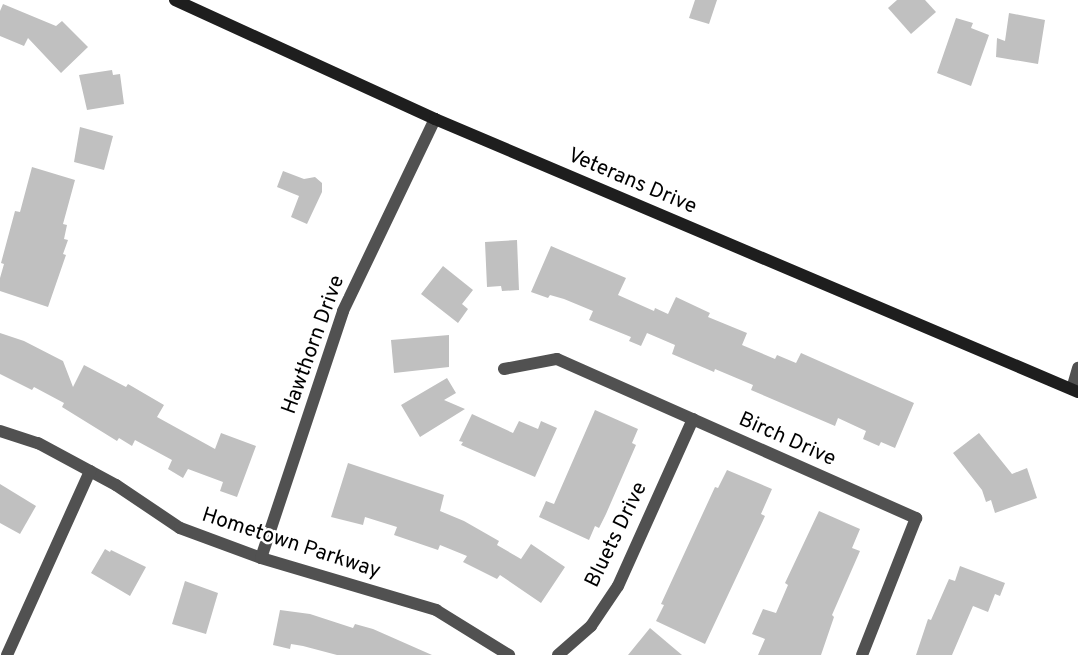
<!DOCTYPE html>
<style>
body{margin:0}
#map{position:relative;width:1078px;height:655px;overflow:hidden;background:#fff;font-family:Overpass,sans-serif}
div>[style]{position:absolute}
.building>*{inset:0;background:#c0c0c0}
.street>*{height:12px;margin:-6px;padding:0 6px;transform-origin:6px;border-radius:6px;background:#515151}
.secondary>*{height:12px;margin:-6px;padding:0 6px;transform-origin:6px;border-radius:6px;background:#1e1e1e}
span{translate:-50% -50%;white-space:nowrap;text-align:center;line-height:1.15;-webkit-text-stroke:5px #fff;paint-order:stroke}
.street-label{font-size:21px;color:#000}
</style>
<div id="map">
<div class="building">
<i style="clip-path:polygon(695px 0,717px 0,709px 24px,689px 18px)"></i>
<i style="clip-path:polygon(897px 0,925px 0,936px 12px,911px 34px,888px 8px)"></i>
<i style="clip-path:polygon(3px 4px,56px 26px,62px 21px,88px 47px,61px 73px,28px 38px,24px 46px,0 36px,0 11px)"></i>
<i style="clip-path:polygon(1009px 13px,1045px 20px,1038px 64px,996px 57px,997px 38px,1005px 41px)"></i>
<i style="clip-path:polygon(956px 18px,973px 23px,971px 28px,989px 35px,971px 86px,937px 73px)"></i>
<i style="clip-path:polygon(112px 70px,113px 75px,120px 74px,124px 104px,87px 110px,79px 75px)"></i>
<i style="clip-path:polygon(80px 127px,113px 136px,104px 170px,74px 162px)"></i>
<i style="clip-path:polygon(32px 167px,75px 180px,63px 224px,67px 225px,64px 239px,68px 240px,63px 254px,66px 255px,48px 307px,0 291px,0 278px,4px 264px,1px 263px,15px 211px,20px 212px)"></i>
<i style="clip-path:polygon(283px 171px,304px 179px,315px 177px,322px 183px,322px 192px,307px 224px,291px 217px,299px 196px,277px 187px)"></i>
<i style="clip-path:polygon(517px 240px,519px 290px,502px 291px,501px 286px,487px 287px,485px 242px)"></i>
<i style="clip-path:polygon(551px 246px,626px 278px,618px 295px,654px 311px,655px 308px,668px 314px,676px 297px,710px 313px,708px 317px,747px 333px,742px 345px,775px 359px,777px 355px,796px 363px,801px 353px,914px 403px,895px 448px,881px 442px,879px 446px,863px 439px,866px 431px,838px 418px,835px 426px,751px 390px,753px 385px,715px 369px,714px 372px,672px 354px,675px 345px,647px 333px,641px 346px,629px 341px,631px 337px,589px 320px,593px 311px,564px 299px,550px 295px,548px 298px,531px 292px)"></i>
<i style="clip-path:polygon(443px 266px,473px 290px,462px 304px,468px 309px,458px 323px,421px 294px)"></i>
<i style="clip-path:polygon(0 333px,24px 341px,63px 361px,73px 387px,84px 365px,126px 387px,128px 384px,164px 405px,157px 417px,215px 449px,221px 433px,256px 446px,237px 497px,220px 491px,223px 482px,188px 469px,183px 478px,168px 469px,172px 460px,135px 440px,132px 446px,119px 438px,117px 441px,62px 407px,64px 403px,34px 387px,32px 390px,0 374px)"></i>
<i style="clip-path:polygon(449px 335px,449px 367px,394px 373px,391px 340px)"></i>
<i style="clip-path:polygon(447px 378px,456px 393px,444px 400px,465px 409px,420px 437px,401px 405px)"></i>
<i style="clip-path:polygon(595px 410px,638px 429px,632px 443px,636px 445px,606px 514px,599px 528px,595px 526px,589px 540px,539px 517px,546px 501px,554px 504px)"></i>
<i style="clip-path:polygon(472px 414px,513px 433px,519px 421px,538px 429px,541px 421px,557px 428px,535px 477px,461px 445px,463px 442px,459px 441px)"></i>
<i style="clip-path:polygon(979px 433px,1012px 474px,1027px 468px,1037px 498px,995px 513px,991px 500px,986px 502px,982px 490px,953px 453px)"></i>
<i style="clip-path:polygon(348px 463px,444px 495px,440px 511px,464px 521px,499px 541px,497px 545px,521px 559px,531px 544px,565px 567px,541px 603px,500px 575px,497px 579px,463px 562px,467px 556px,440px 545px,438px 550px,394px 535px,397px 527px,365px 517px,363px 525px,331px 517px)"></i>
<i style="clip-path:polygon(727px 470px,772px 489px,761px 514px,765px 516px,705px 644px,656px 621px,664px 605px,661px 604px,715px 487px,718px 488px)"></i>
<i style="clip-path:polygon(0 484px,36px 506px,20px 534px,0 523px)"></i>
<i style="clip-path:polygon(819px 511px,860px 529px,852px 548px,860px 551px,832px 615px,834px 617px,821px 655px,758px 655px,765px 639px,752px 634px,763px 609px,776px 613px,788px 585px,785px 583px)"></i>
<i style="clip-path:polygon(105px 549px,110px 552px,111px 550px,146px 567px,130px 596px,91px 573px)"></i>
<i style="clip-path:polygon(960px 566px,1005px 583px,1000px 596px,995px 594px,988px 612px,973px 606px,952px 655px,916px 655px,928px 619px,931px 620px,949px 579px,955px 581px)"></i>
<i style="clip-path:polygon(185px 581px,218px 593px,206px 634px,172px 624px)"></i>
<i style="clip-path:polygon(280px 610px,310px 614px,353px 628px,355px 624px,373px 629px,432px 655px,337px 655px,303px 646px,291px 644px,290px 649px,273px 645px)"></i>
<i style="clip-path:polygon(650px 628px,682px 655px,628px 655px)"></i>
</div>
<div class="street">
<i style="left:504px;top:369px;width:54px;rotate:-10.7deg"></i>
<i style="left:557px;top:359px;width:393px;rotate:23.9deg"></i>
<i style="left:916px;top:518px;width:147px;rotate:111.5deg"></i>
<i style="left:1072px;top:389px;width:22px;rotate:-74deg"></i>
<i style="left:0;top:431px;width:40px;rotate:18deg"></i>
<i style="left:38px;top:443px;width:89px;rotate:28.3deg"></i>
<i style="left:116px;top:485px;width:77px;rotate:33.9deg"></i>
<i style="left:180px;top:528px;width:86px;rotate:20.3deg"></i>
<i style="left:261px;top:558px;width:183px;rotate:16.5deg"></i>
<i style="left:436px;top:610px;width:86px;rotate:31.7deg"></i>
<i style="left:261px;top:558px;width:260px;rotate:-71.6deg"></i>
<i style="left:343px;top:311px;width:213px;rotate:-64.4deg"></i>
<i style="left:7px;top:655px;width:202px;rotate:-65.7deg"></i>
<i style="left:558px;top:655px;width:44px;rotate:-41.3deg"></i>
<i style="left:591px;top:626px;width:48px;rotate:-56deg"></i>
<i style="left:618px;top:586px;width:183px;rotate:-65.8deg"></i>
</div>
<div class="secondary">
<i style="left:175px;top:0;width:286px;rotate:24.6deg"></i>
<i style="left:435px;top:119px;width:699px;rotate:23deg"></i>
</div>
<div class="street-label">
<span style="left:632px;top:182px;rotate:23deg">Veterans Drive</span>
<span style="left:314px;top:345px;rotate:-70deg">Hawthorn Drive</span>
<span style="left:787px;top:440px;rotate:24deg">Birch Drive</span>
<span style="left:617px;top:535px;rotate:-64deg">Bluets Drive</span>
<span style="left:291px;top:544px;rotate:18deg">Hometown Parkway</span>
</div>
</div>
